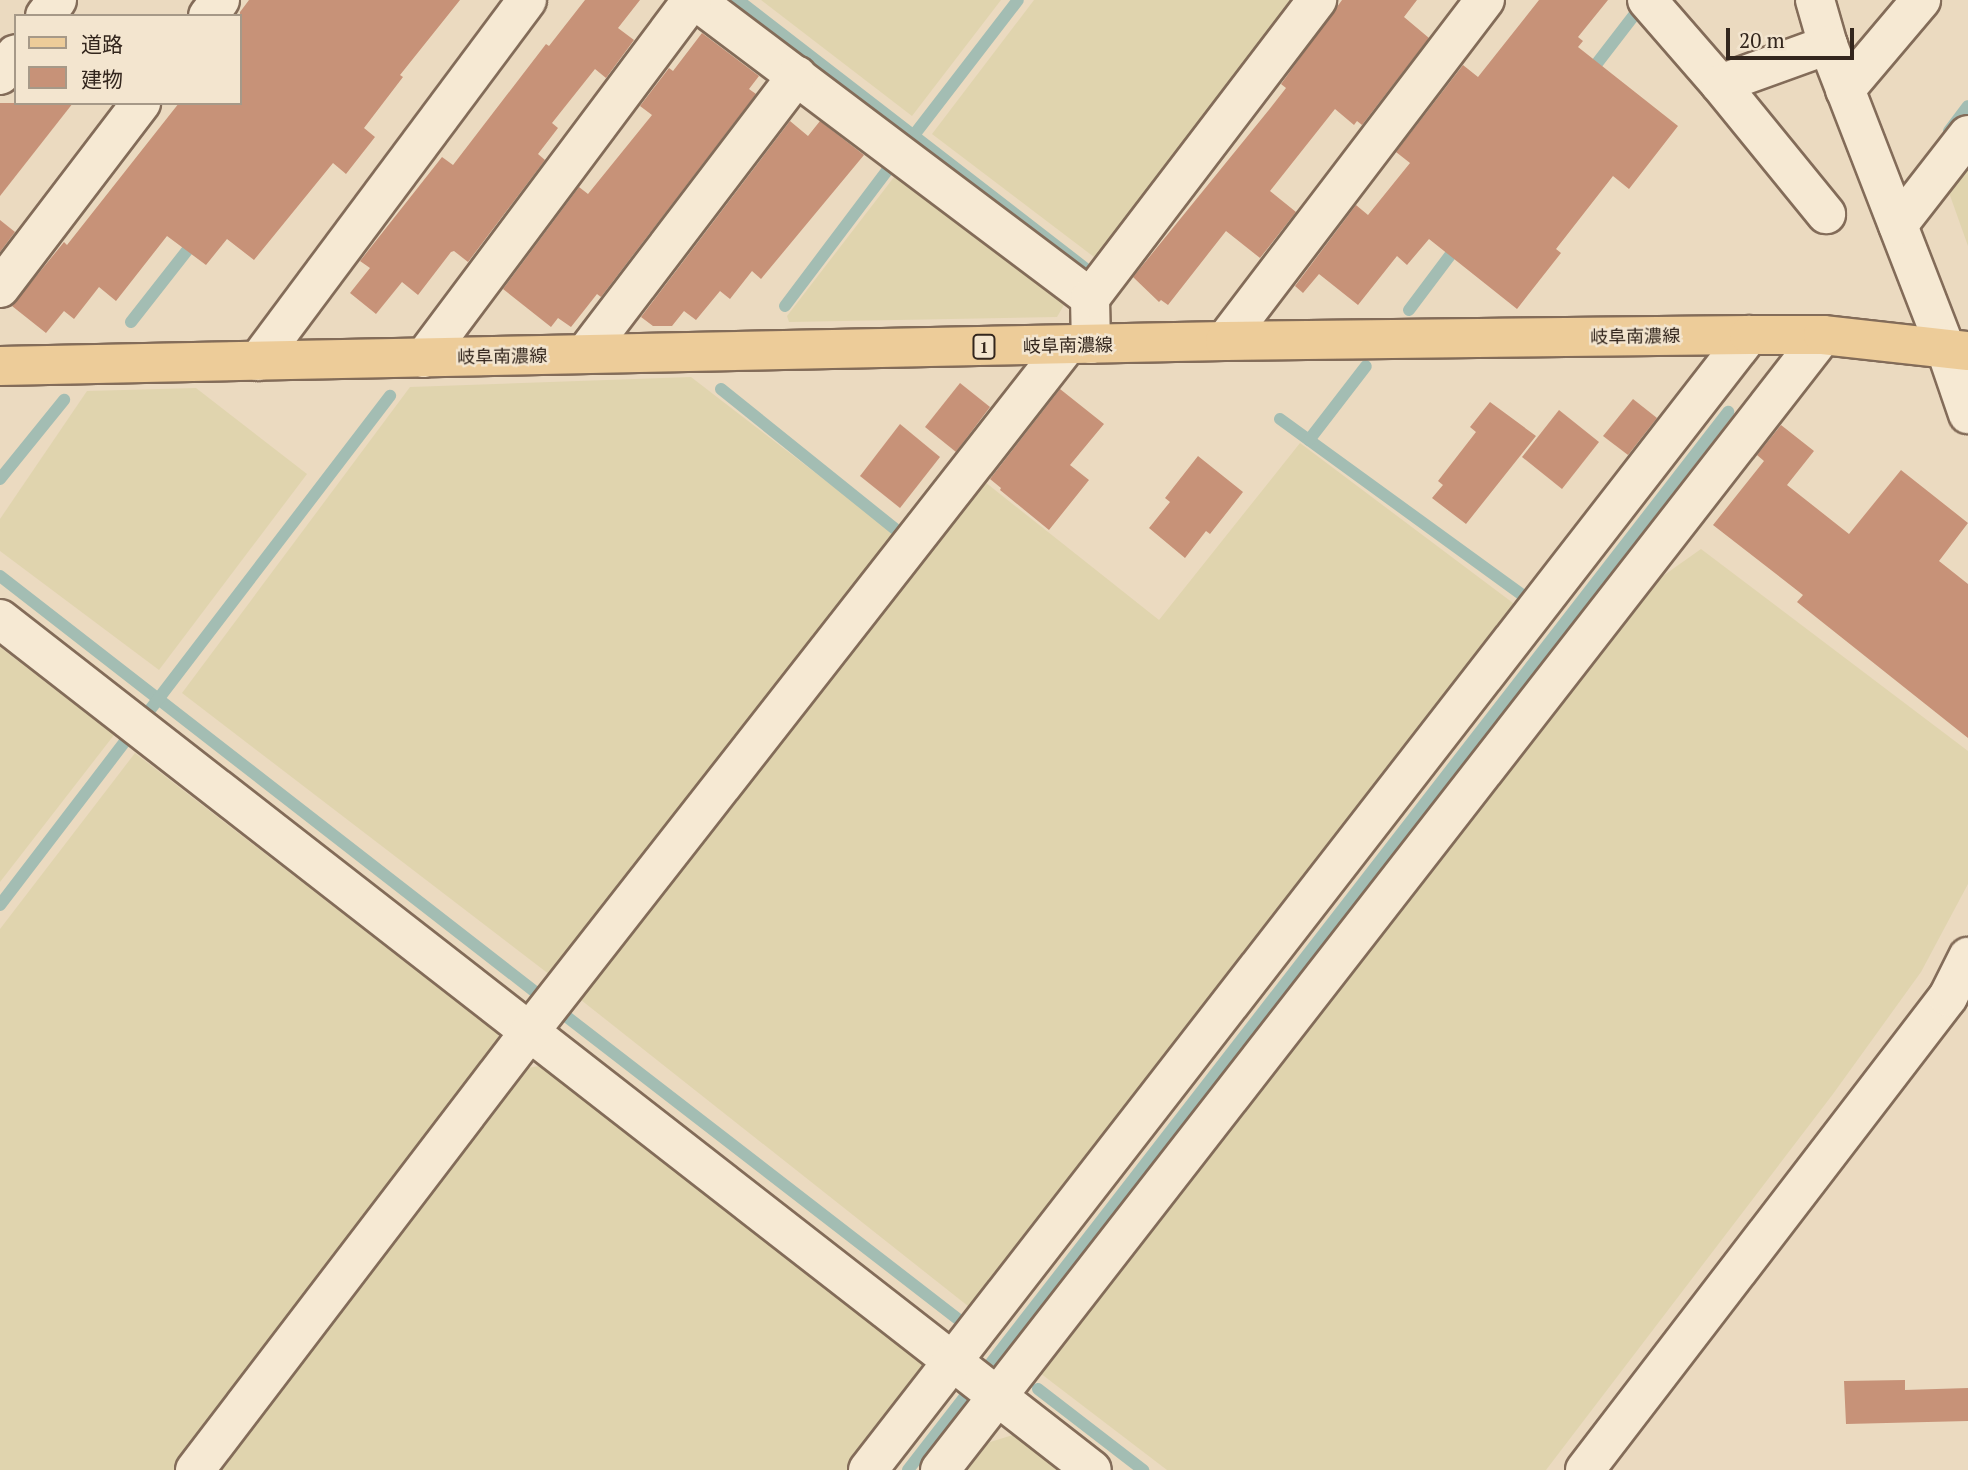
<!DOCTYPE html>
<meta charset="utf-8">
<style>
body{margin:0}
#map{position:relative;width:1968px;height:1470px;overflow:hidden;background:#ebdac0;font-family:"PT Serif","Noto Sans JP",serif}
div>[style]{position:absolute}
.farmland>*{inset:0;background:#e0d4ae}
.stream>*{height:12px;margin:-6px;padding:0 6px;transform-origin:6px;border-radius:6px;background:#a3bdb3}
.building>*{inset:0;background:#c79278}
.roads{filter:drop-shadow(2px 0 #836c59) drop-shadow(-2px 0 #836c59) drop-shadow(0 2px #836c59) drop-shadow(0 -2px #836c59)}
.minor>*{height:38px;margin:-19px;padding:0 19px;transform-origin:19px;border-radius:19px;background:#f6e9d3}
.major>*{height:38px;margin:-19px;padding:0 19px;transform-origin:19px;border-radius:19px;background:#edcc99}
span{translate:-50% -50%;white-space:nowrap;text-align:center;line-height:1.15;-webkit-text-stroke:5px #f3e5cf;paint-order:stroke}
.shield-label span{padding:2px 5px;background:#f3e5cf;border:2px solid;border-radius:5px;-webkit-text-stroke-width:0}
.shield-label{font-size:16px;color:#33261d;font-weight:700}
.street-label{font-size:18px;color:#33261d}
.legend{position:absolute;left:14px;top:14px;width:228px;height:91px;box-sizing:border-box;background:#f3e5cf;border:2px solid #a69988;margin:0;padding:9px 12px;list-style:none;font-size:21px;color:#33261d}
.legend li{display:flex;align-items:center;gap:14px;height:35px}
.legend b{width:35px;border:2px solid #a69988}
.scale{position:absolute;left:1726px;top:28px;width:128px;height:32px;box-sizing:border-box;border:4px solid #33261d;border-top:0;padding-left:9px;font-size:21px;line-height:24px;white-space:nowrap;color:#33261d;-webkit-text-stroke:5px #f3e5cf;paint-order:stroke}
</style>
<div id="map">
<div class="farmland">
<i style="clip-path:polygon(761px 0,1001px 0,912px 116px)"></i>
<i style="clip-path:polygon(1034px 0,1295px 0,1098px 260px,932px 134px)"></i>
<i style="clip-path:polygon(1968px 160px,1968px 246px,1947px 187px)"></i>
<i style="clip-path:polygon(901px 168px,1068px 298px,1057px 317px,789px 322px,787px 316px)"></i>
<i style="clip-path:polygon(691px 377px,895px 534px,554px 978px,182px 693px,410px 387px)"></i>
<i style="clip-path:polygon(196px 388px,307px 474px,159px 670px,0 551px,0 519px,87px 391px)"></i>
<i style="clip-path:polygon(1300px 443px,1521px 609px,973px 1310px,576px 996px,980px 478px,1159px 620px)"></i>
<i style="clip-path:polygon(1701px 549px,1968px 751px,1968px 884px,1921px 972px,1833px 1094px,1546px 1470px,1167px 1470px,1040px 1373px,1660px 578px)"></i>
<i style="clip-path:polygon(0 647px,114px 735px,0 882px)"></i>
<i style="clip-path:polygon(135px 753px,498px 1034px,498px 1051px,177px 1470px,0 1470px,0 929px)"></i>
<i style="clip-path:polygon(539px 1066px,922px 1362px,922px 1377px,850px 1470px,218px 1470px,528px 1068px)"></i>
<i style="clip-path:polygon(1016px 1434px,1062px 1470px,966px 1470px,987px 1443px)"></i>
</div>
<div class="stream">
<i style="left:738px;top:0;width:445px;rotate:37.7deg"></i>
<i style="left:1588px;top:75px;width:77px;rotate:-52.4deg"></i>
<i style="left:1949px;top:131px;width:31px;rotate:-53deg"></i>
<i style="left:914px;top:135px;width:170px;rotate:-52.4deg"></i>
<i style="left:785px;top:306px;width:178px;rotate:-53deg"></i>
<i style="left:1409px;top:310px;width:85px;rotate:-53.1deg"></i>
<i style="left:131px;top:322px;width:105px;rotate:-51.9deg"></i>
<i style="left:721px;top:389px;width:223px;rotate:38.8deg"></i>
<i style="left:1280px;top:419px;width:304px;rotate:36deg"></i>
<i style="left:1309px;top:440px;width:93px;rotate:-52.4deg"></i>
<i style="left:0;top:479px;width:102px;rotate:-51deg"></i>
<i style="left:0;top:576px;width:688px;rotate:37.85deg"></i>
<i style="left:146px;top:715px;width:402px;rotate:-52.6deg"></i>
<i style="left:0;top:905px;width:204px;rotate:-52.6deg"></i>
<i style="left:567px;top:1017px;width:500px;rotate:37.69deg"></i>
<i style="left:1038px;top:1389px;width:133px;rotate:37.6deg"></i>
<i style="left:908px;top:1470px;width:1339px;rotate:-52.22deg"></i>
</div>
<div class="building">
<i style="clip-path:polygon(249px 0,460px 0,400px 75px,403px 77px,364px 128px,375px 137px,346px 174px,333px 163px,254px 260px,227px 239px,206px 265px,167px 236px,116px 301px,99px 287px,74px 319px,64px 311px,46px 333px,12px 306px,64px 242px,67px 245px,179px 103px,240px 103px,240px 12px)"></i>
<i style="clip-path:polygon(585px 0,640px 0,618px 28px,634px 40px,606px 78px,595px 69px,552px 123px,558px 128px,538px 154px,545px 160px,468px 262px,454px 251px,451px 252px,418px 295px,402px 282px,376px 314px,350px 293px,370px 268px,360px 261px,442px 157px,453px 165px,546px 44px,549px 46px)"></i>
<i style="clip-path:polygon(1342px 0,1417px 0,1404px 17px,1429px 38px,1362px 125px,1357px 121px,1354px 125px,1335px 109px,1270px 191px,1296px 212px,1260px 258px,1226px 231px,1168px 305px,1161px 300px,1159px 302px,1133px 277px,1268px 111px,1286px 88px,1281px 84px)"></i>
<i style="clip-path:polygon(1539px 0,1608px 0,1578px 37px,1583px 41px,1578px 47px,1678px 126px,1629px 189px,1613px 176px,1556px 249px,1561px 253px,1517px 309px,1429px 239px,1407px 265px,1397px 256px,1358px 305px,1319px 274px,1303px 293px,1295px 286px,1356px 205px,1368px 215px,1410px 163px,1396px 152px,1463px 65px,1478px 77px)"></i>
<i style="clip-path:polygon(702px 33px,759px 76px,749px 89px,756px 94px,601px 297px,597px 294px,571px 327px,558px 318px,551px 327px,503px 289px,579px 187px,588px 194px,652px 115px,640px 106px,669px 68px,673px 71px)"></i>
<i style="clip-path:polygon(0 103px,73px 103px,0 196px)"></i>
<i style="clip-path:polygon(790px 121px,808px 136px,820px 121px,864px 155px,761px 279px,752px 271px,730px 299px,720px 291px,696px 320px,684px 311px,672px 326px,653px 326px,641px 317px)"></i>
<i style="clip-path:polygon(0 220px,15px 232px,0 252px)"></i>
<i style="clip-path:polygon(960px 383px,990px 407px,956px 452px,925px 427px)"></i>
<i style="clip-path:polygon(1060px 389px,1104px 424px,1070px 465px,1089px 480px,1049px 530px,1000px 490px,1001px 488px,990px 479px)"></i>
<i style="clip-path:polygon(1633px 399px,1657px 418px,1628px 455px,1603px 436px)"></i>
<i style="clip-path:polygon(1490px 402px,1536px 436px,1466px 524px,1432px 498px,1443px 485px,1438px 481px,1476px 432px,1470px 427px)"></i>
<i style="clip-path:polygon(1559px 410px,1599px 442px,1562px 489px,1522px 457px)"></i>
<i style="clip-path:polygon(900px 424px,940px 457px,900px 508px,860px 476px)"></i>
<i style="clip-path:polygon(1781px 425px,1814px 451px,1787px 485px,1849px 534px,1901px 470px,1968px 523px,1939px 561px,1968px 584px,1968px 738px,1797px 602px,1803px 595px,1713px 525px,1764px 461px,1757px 455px)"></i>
<i style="clip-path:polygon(1198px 456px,1243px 492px,1210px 534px,1206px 531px,1185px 558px,1149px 528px,1170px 502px,1165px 498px)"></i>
<i style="clip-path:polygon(1905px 1380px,1905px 1390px,1968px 1388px,1968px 1421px,1846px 1424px,1844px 1381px)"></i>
</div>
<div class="roads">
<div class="minor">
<i style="left:695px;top:0;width:495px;rotate:37deg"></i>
<i style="left:1090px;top:298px;width:46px;rotate:88.8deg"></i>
<i style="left:1647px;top:0;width:111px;rotate:49deg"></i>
<i style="left:1720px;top:84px;width:115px;rotate:-19.9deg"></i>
<i style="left:1815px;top:0;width:47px;rotate:73.9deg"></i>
<i style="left:1828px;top:45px;width:324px;rotate:68.8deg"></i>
<i style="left:1945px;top:347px;width:71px;rotate:71.1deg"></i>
<i style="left:45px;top:16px;width:20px;rotate:-53deg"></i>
<i style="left:208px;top:16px;width:20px;rotate:-53deg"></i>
<i style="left:0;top:75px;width:26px;rotate:-53deg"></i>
<i style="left:1720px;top:84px;width:168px;rotate:50.8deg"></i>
<i style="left:1845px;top:90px;width:118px;rotate:-49.8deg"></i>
<i style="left:1898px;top:225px;width:114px;rotate:-52.1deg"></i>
<i style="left:0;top:288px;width:233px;rotate:-52.7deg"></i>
<i style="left:1090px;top:298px;width:375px;rotate:-52.7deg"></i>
<i style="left:1225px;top:341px;width:429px;rotate:-52.7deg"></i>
<i style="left:585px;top:354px;width:350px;rotate:-52.7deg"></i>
<i style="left:424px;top:358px;width:447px;rotate:-53.2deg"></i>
<i style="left:258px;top:361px;width:450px;rotate:-53.3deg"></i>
<i style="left:0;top:619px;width:1384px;rotate:37.93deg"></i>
<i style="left:195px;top:1470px;width:552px;rotate:-52.65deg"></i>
<i style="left:530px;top:1031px;width:871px;rotate:-51.95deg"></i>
<i style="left:868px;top:1470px;width:1437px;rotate:-52.18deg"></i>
<i style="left:940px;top:1470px;width:1438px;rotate:-52.12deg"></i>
<i style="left:1585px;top:1470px;width:596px;rotate:-52.5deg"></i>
<i style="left:1948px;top:997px;width:45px;rotate:-63.4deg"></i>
</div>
<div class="major">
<i style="left:0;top:366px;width:1225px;rotate:-1.17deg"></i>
<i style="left:1225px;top:341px;width:524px;rotate:-0.66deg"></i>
<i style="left:1749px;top:335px;width:74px"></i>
<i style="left:1823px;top:335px;width:146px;rotate:6.3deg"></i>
</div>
</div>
<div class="shield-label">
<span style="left:984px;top:347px">1</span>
</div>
<div class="street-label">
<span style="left:1635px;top:336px;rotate:-1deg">岐阜南濃線</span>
<span style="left:1068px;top:345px;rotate:-1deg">岐阜南濃線</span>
<span style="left:502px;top:356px;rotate:-1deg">岐阜南濃線</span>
</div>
<ul class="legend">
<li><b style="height:9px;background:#edcc99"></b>道路</li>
<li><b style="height:19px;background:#c79278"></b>建物</li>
</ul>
<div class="scale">20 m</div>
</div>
